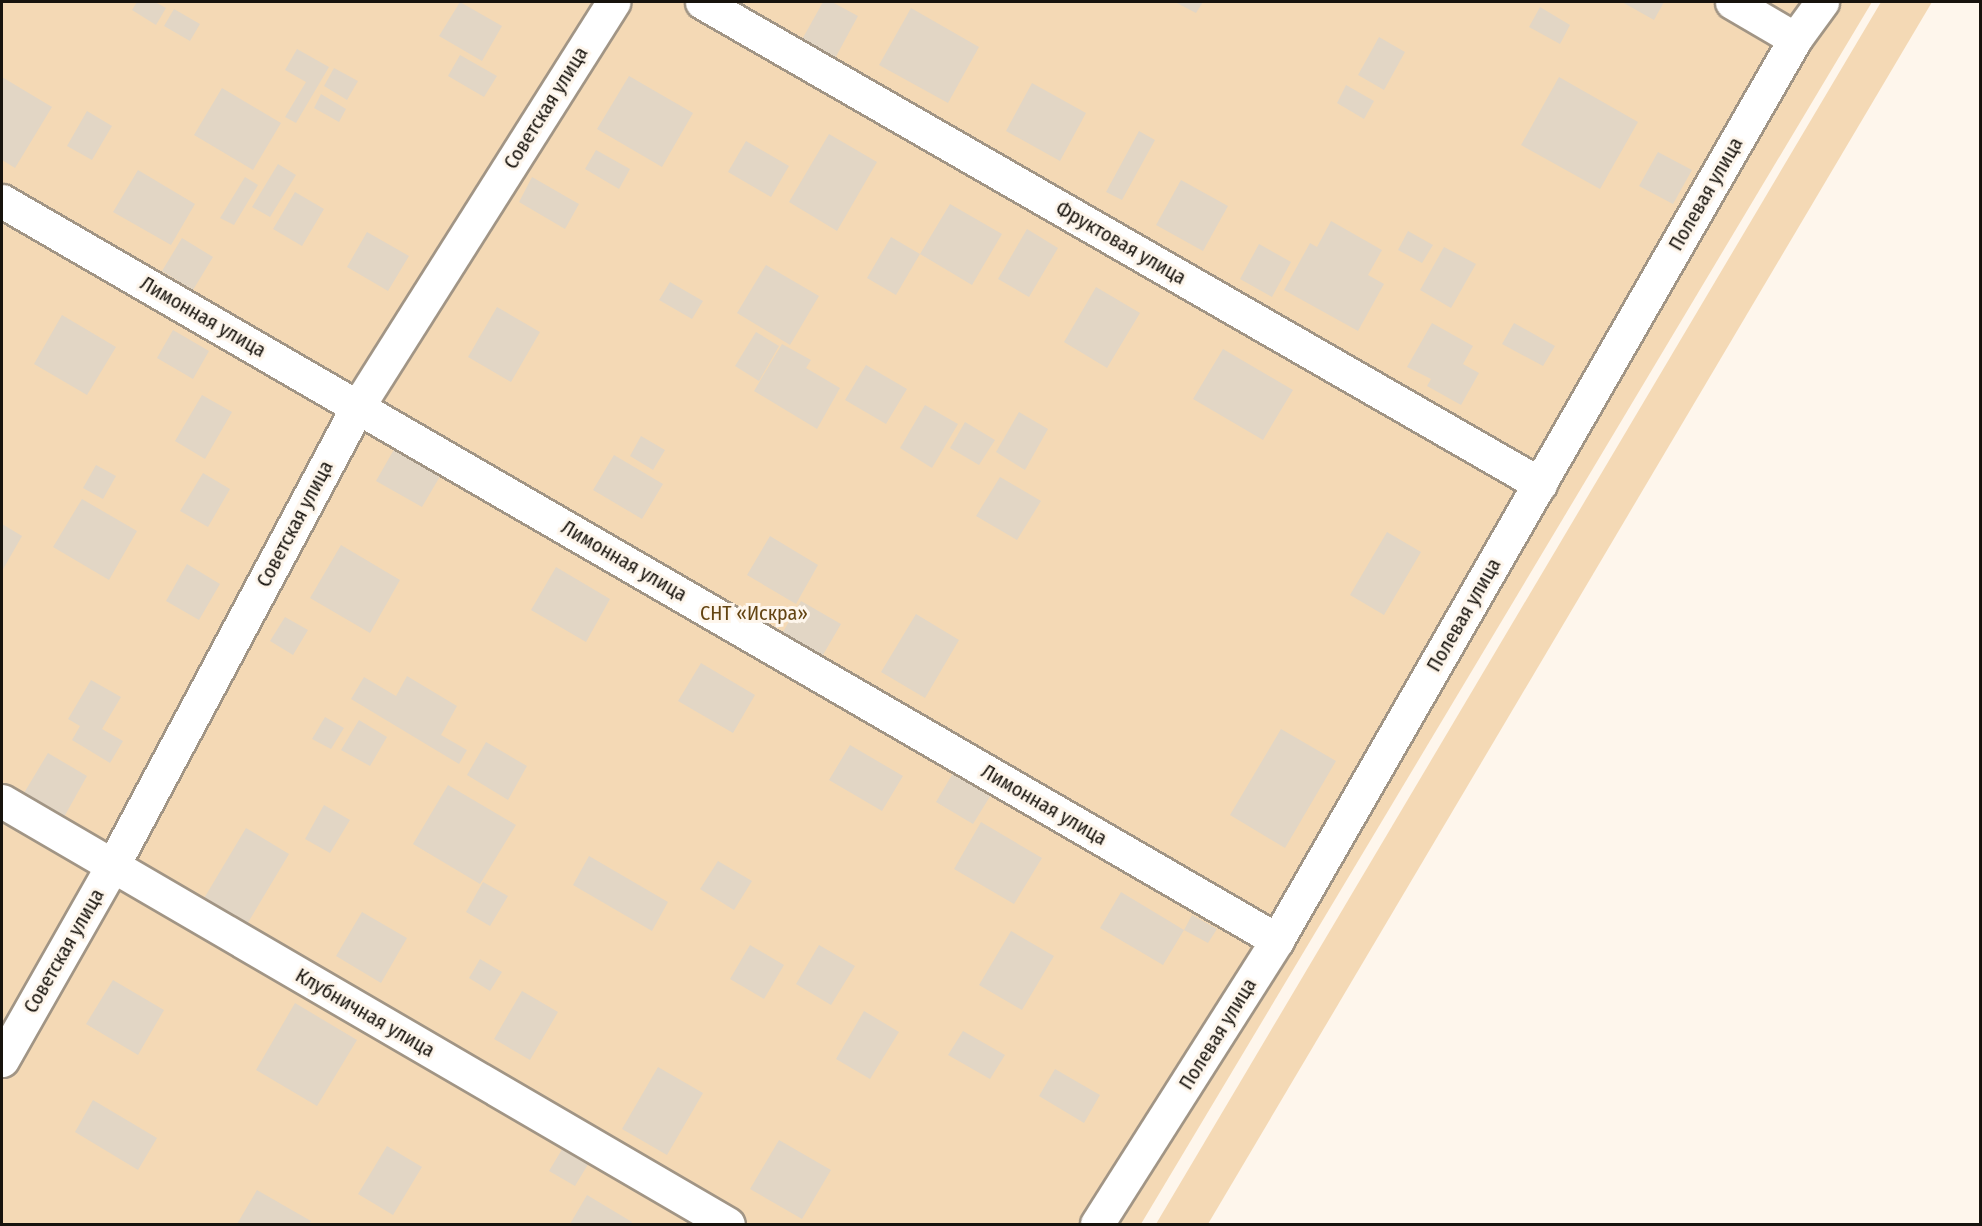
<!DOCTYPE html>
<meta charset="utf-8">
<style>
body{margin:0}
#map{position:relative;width:1982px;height:1226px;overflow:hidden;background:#fef6ec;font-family:"Fira Sans Condensed",sans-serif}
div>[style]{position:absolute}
.green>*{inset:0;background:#f4d9b5}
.building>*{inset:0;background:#e2d6c5}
.roads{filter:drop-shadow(2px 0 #a19585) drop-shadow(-2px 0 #a19585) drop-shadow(0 2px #a19585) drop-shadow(0 -2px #a19585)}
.minor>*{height:33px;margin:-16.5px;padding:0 16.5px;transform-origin:16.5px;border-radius:16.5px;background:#fff}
span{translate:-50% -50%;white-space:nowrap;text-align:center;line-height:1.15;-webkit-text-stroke:6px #fef6ec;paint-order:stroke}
.street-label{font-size:20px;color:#17130d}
.park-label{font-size:20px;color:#634412}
.frame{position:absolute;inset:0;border:3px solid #17130d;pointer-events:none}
</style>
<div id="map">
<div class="green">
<i style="clip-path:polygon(2px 2px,1872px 2px,1141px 1224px,2px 1224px)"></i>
<i style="clip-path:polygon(1881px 2px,1932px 2px,1208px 1224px,1156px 1224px)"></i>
</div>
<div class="building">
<i style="clip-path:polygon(137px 2px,155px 2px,166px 8px,156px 25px,132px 10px)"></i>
<i style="clip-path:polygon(460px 2px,502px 26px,482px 61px,439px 36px)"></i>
<i style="clip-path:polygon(823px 2px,832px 2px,858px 16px,833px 62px,800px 43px)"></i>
<i style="clip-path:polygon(1175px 2px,1203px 2px,1196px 13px)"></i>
<i style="clip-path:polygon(1622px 2px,1664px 2px,1654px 20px)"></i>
<i style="clip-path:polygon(1540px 7px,1570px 25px,1560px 44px,1529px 27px)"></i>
<i style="clip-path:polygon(911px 8px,979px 47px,948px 103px,879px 65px)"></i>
<i style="clip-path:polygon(174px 9px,200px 24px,190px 41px,164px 26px)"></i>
<i style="clip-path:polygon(1379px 37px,1405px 52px,1384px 90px,1358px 75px)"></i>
<i style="clip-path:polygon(297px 49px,329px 67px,296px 123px,285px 117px,306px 82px,285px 70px)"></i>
<i style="clip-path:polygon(460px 55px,497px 76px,484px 97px,448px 76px)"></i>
<i style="clip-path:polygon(334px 68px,358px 81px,347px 100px,324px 86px)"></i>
<i style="clip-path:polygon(629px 76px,693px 113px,662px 167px,597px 129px)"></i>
<i style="clip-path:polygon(2px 77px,52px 107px,15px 168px,2px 160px)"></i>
<i style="clip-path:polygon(1559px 77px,1638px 122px,1600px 189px,1521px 145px)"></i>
<i style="clip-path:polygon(1032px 83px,1086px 113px,1060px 161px,1006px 131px)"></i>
<i style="clip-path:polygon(1346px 85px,1374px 101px,1364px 119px,1337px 103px)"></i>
<i style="clip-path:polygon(222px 88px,281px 123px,253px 170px,194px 135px)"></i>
<i style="clip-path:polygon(321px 94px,346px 109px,339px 122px,314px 108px)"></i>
<i style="clip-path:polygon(87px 111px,112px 126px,92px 160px,67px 146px)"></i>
<i style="clip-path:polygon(1139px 131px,1155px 140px,1122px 200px,1106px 192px)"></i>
<i style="clip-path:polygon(829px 134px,877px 162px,837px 231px,789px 202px)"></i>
<i style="clip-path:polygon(746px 141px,789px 166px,771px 197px,728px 172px)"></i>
<i style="clip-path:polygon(596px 150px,630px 169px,619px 189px,585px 169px)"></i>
<i style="clip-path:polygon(1658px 152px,1692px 170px,1673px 204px,1639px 186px)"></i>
<i style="clip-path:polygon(278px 164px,296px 175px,270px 217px,252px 207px)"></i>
<i style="clip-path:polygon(138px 170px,195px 204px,171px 245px,113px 212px)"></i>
<i style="clip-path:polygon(245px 177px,258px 185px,234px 225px,220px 218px)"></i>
<i style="clip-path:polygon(532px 177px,579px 204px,565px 229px,519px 202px)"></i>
<i style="clip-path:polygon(1181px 180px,1228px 206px,1203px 251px,1156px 225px)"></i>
<i style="clip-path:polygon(295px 192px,324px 209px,302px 246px,273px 229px)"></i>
<i style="clip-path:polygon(950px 204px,1002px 234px,972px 285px,920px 254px)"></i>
<i style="clip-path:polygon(1331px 221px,1382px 250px,1368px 275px,1384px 284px,1358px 331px,1284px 290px,1310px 243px,1317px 247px)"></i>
<i style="clip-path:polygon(1027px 229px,1058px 248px,1029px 297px,998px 279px)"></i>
<i style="clip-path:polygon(1408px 231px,1433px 245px,1422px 263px,1398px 250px)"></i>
<i style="clip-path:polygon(367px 232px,409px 256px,388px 291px,347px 267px)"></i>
<i style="clip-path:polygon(891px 237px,920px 254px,896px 295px,867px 278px)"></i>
<i style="clip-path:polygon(182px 238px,213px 257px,193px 290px,162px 271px)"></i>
<i style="clip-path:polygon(1259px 244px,1291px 262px,1272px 297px,1240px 279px)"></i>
<i style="clip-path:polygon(1444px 247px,1476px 264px,1451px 308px,1420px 290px)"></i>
<i style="clip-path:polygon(766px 265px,819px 296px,790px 345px,737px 313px)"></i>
<i style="clip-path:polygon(670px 282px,703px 301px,692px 319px,659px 300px)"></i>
<i style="clip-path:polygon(1096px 287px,1140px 313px,1107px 368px,1064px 342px)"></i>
<i style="clip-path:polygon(497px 307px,540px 332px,511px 382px,468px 357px)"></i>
<i style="clip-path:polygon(62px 315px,116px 347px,87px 395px,34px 364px)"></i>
<i style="clip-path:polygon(1432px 323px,1473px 346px,1463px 364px,1479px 373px,1461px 405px,1427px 386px,1431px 379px,1407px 367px)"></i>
<i style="clip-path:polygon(1514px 323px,1555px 346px,1543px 366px,1502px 344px)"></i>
<i style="clip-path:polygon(173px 330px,209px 351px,193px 379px,157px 358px)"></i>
<i style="clip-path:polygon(756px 332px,779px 346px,759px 381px,735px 366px)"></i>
<i style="clip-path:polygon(782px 344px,811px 360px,806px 368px,840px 388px,817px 429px,754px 391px)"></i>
<i style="clip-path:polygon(1223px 349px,1293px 390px,1263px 440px,1193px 399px)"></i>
<i style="clip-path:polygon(866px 365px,907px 389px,886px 424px,845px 400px)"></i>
<i style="clip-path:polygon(202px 395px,232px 412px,205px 459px,175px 441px)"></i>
<i style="clip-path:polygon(925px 405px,958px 424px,932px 468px,900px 448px)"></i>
<i style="clip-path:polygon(1019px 412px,1048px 429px,1025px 470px,996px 452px)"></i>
<i style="clip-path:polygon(965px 422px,995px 440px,979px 465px,950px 448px)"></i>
<i style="clip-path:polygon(641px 436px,665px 450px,653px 470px,630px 456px)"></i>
<i style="clip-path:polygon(396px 446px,442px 473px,422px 507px,376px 481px)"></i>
<i style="clip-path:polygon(614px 455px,663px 484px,642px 519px,593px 490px)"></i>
<i style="clip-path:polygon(96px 465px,116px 476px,103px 499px,83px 488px)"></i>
<i style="clip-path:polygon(203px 473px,230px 489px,208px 527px,180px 511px)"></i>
<i style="clip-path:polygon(1000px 477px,1041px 501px,1017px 540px,976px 516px)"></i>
<i style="clip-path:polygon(82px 499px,137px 531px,109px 580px,53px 547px)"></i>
<i style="clip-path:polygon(2px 524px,22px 536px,2px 571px)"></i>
<i style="clip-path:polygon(1387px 532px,1421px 552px,1384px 615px,1350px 595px)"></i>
<i style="clip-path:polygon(770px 536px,818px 565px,796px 604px,747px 575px)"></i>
<i style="clip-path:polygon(341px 545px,400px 580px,370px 633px,310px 598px)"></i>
<i style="clip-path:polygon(187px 564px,220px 584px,199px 620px,166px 601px)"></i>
<i style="clip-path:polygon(556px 567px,610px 599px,586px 642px,531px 610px)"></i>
<i style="clip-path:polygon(801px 601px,841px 624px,820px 660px,780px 637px)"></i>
<i style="clip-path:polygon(916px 614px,959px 640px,925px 698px,881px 672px)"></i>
<i style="clip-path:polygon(285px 617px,308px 630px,293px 655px,270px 641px)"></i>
<i style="clip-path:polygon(701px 663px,755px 695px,733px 733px,678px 701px)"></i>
<i style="clip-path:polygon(407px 676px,457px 706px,441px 735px,467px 750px,459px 764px,351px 699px,364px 677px,396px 696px)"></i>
<i style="clip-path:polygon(91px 680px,121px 697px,102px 729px,123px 741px,110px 763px,72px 740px,80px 726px,68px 719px)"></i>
<i style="clip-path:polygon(325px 717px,344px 728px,331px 749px,312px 739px)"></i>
<i style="clip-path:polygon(359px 720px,387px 737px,370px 766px,341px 750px)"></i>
<i style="clip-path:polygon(1281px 729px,1336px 761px,1285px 848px,1230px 815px)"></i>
<i style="clip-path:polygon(486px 742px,527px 766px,508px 800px,467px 775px)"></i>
<i style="clip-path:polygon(850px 745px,903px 776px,882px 811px,829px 780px)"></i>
<i style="clip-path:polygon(48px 753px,87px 776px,64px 817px,24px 793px)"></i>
<i style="clip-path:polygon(956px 768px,994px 790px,973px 824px,936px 802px)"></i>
<i style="clip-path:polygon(448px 785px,516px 825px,480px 884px,413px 844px)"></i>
<i style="clip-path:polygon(324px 805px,350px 820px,330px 853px,305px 839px)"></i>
<i style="clip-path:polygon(981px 822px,1042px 858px,1014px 904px,954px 869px)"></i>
<i style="clip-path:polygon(246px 828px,289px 854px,246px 926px,203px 900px)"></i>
<i style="clip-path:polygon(589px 856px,668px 902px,652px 931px,573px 885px)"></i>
<i style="clip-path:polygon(718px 861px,752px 881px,734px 910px,700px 889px)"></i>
<i style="clip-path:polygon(483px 882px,508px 896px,490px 926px,466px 912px)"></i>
<i style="clip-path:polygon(1121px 892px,1184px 930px,1163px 965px,1100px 928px)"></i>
<i style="clip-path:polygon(362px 912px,407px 938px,381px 983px,336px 956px)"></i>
<i style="clip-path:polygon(1192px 915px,1217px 929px,1208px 943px,1184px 930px)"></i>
<i style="clip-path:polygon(1011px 931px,1054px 956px,1022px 1010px,979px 985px)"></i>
<i style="clip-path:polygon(750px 945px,784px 965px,764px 999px,730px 979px)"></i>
<i style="clip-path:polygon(819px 945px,855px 966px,831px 1005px,796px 984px)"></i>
<i style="clip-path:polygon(480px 959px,502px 972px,490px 991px,469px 978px)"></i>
<i style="clip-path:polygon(113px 980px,164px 1010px,138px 1055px,86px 1024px)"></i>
<i style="clip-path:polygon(522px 991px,558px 1012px,530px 1060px,494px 1039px)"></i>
<i style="clip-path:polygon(295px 1003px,357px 1040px,317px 1106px,256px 1070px)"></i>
<i style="clip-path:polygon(864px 1011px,899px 1032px,870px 1079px,836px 1059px)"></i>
<i style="clip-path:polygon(963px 1031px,1005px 1055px,990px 1079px,948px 1055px)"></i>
<i style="clip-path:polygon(658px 1067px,703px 1093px,667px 1155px,622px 1129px)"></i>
<i style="clip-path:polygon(1055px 1069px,1100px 1095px,1084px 1123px,1039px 1096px)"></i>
<i style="clip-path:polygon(93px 1100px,157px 1138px,138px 1170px,75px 1132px)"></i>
<i style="clip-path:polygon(779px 1140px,831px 1170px,802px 1219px,750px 1189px)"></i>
<i style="clip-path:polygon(387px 1146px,422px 1167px,393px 1215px,358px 1194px)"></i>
<i style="clip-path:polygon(564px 1146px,590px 1161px,575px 1186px,549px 1171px)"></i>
<i style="clip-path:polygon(257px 1190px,311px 1221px,309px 1224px,237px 1224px)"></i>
<i style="clip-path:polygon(587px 1195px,632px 1222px,631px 1224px,570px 1224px)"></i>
</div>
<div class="roads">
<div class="minor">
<i style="left:702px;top:2px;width:967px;rotate:29.91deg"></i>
<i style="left:1732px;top:2px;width:73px;rotate:30.4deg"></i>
<i style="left:2px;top:201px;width:1474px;rotate:30.1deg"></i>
<i style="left:2px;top:801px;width:840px;rotate:30.23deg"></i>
<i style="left:2px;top:1060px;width:224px;rotate:-60.4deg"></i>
<i style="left:113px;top:865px;width:520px;rotate:-61.91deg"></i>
<i style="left:358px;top:406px;width:478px;rotate:-57.7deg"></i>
<i style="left:1097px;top:1224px;width:336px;rotate:-57.6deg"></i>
<i style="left:1277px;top:940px;width:1039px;rotate:-60.1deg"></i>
<i style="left:1795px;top:39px;width:46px;rotate:-53.9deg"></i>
</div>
</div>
<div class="street-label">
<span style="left:546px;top:108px;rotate:-58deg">Советская улица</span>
<span style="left:1706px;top:194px;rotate:-60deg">Полевая улица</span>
<span style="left:1121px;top:243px;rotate:30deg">Фруктовая улица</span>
<span style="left:203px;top:317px;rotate:30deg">Лимонная улица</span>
<span style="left:295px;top:524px;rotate:-62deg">Советская улица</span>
<span style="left:624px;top:561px;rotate:30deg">Лимонная улица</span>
<span style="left:1464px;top:615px;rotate:-60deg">Полевая улица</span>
<span style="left:1044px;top:805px;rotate:30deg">Лимонная улица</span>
<span style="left:64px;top:951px;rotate:-60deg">Советская улица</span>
<span style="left:365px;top:1013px;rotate:30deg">Клубничная улица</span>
<span style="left:1218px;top:1034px;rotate:-58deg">Полевая улица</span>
</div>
<div class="park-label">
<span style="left:754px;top:613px">СНТ «Искра»</span>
</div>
<div class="frame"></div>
</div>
